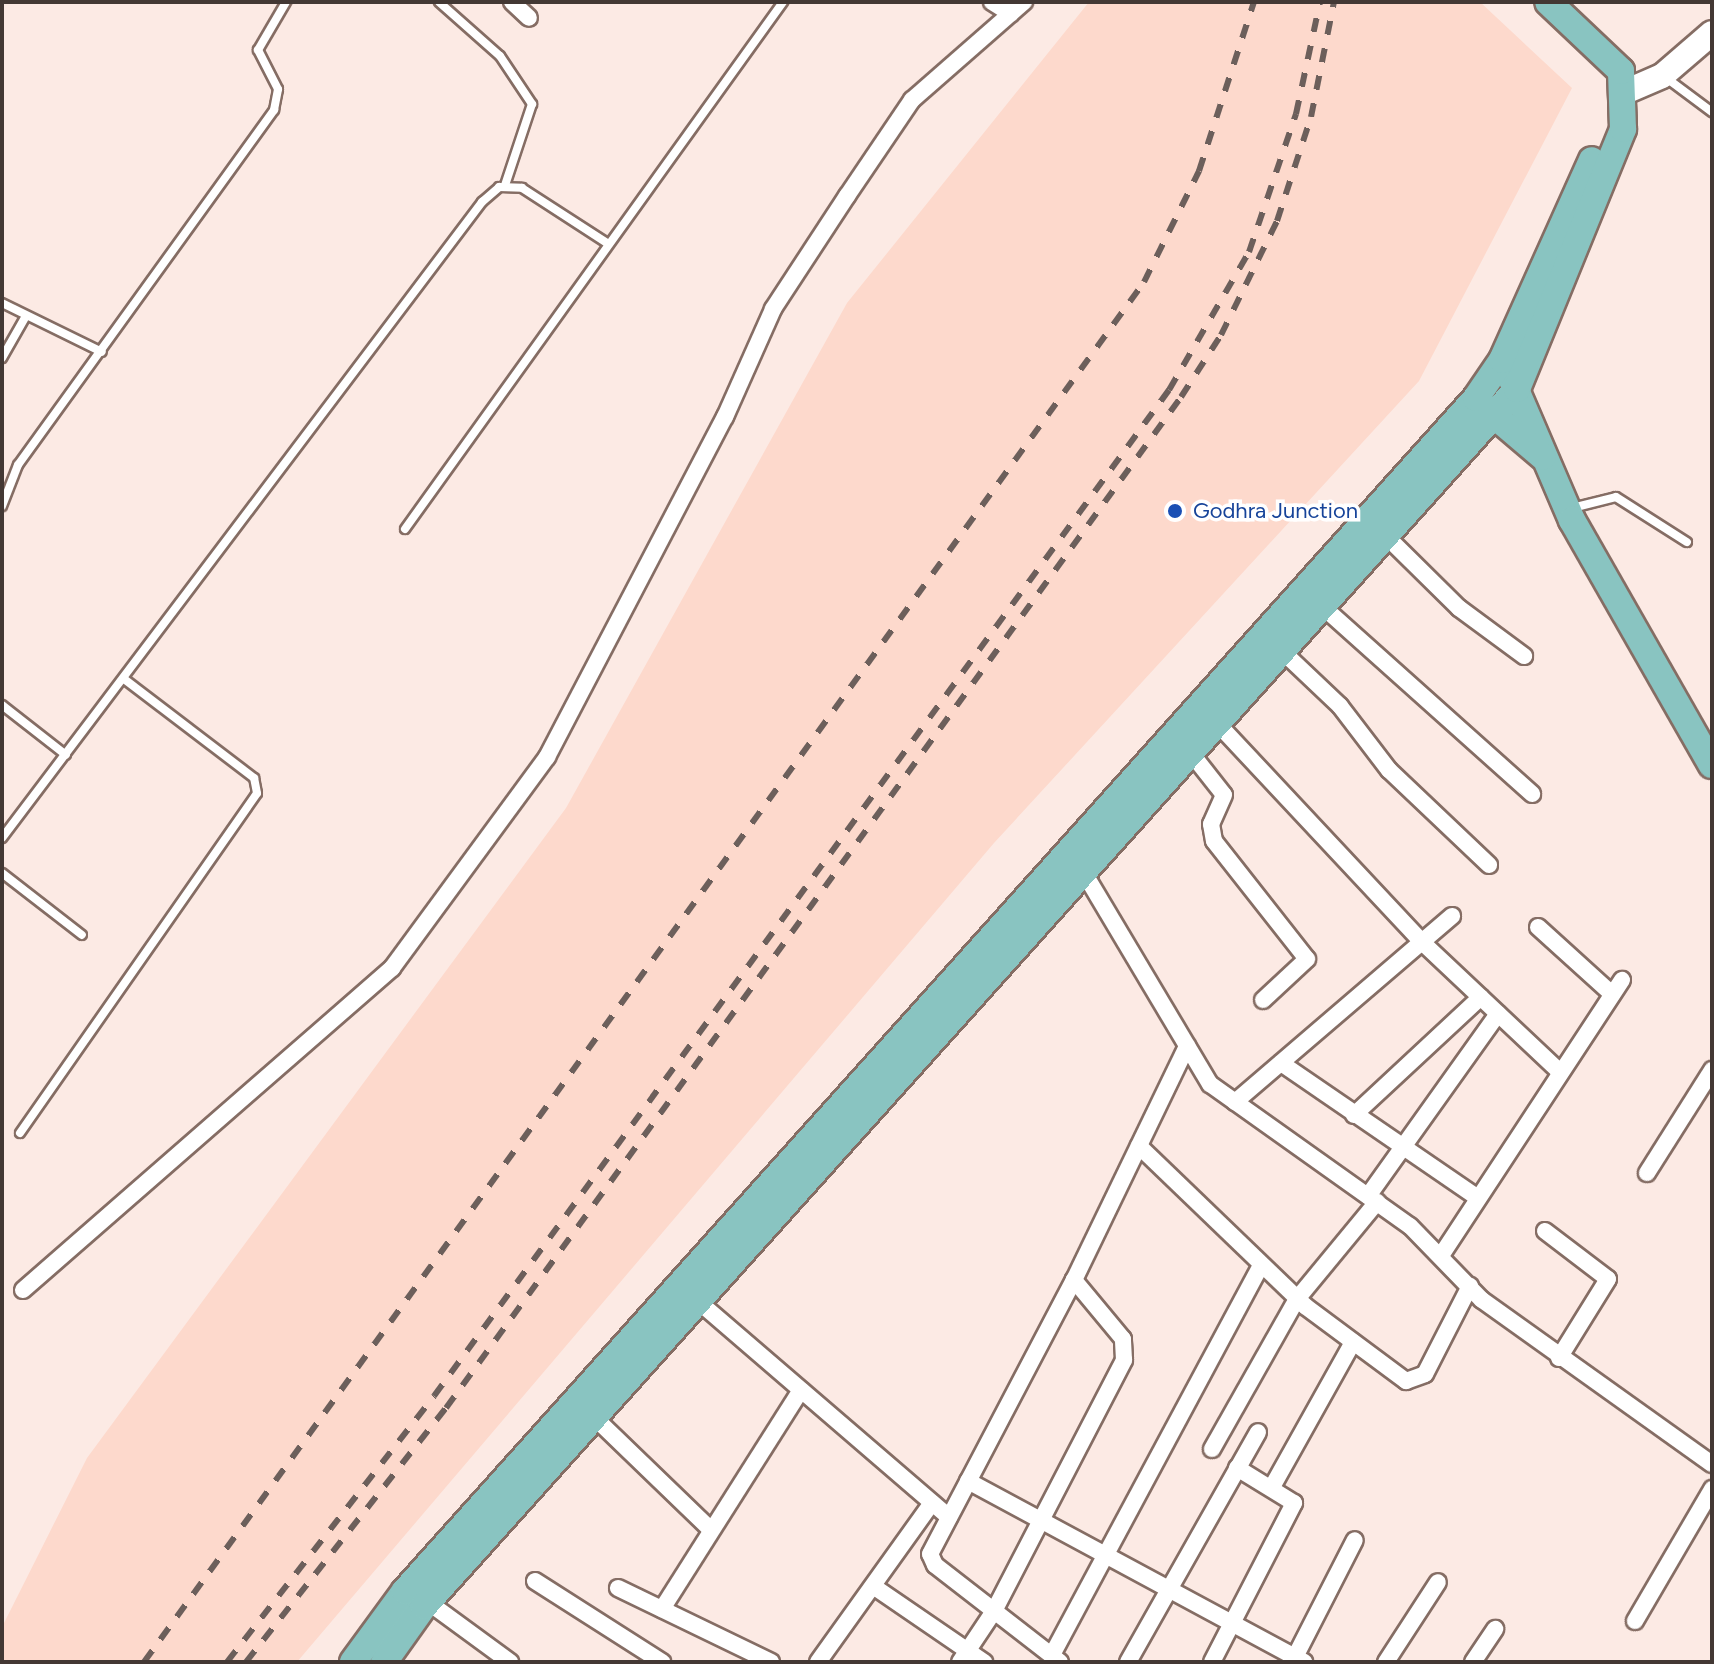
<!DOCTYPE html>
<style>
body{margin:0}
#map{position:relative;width:1714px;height:1664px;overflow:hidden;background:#fceae4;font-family:Figtree,sans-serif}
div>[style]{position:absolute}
.built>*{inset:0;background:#fdd9cc}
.roads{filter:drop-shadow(2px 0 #856d64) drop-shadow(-2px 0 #856d64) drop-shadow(0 2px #856d64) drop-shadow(0 -2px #856d64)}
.lane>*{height:8px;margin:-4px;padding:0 4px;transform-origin:4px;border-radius:4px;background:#fff}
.street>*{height:16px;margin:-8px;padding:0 8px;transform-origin:8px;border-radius:8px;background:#fff}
.secondary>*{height:24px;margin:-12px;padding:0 12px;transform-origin:12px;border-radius:12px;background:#fff}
.primary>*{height:26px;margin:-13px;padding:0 13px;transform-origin:13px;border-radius:13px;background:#89c4c1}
.rail>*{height:6px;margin-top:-3px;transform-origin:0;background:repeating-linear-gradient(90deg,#6c5f5b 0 14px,transparent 0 28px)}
.dots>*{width:22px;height:22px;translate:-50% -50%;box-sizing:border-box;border:4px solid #fff;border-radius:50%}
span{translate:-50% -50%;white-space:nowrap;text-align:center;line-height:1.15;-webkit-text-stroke:7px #fff;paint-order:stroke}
.transit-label{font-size:22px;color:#164399}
.left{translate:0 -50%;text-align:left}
.frame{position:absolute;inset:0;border:4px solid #433834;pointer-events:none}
</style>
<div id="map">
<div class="built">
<i style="clip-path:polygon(1089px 2px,1480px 2px,1572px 88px,1419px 381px,994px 843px,297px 1662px,2px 1662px,2px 1627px,87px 1458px,566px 808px,847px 303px)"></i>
</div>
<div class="roads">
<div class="lane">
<i style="left:439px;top:2px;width:81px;rotate:41.5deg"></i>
<i style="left:500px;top:56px;width:58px;rotate:56.3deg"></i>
<i style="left:532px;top:104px;width:85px;rotate:108.4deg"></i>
<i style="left:1665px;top:77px;width:59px;rotate:36.7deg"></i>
<i style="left:2px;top:303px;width:111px;rotate:26.1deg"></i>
<i style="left:2px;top:358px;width:48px;rotate:-60.3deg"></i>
<i style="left:2px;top:506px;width:44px;rotate:-68.7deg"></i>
<i style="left:18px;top:465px;width:438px;rotate:-54.2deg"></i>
<i style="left:274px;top:110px;width:21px;rotate:-79deg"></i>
<i style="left:278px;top:89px;width:44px;rotate:-117.1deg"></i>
<i style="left:258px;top:50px;width:56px;rotate:-59.7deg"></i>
<i style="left:1572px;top:508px;width:45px;rotate:-14deg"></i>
<i style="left:1616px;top:497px;width:84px;rotate:32.4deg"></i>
<i style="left:405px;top:529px;width:649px;rotate:-54.35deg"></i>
<i style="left:2px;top:705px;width:81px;rotate:38deg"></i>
<i style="left:2px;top:838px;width:797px;rotate:-52.96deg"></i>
<i style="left:482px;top:202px;width:23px;rotate:-41deg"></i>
<i style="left:499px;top:187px;width:23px;rotate:2deg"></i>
<i style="left:522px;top:188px;width:101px;rotate:32.9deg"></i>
<i style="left:2px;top:873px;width:101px;rotate:37.8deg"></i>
<i style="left:20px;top:1133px;width:414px;rotate:-55.1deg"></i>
<i style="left:257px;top:793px;width:15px;rotate:-101deg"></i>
<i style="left:254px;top:778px;width:163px;rotate:-142.7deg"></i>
</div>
<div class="street">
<i style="left:512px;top:2px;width:23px;rotate:43deg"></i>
<i style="left:992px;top:2px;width:22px;rotate:32deg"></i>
<i style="left:1386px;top:536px;width:103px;rotate:44.6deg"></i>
<i style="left:1459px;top:608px;width:81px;rotate:36.4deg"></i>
<i style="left:1322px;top:606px;width:282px;rotate:41.8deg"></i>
<i style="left:1282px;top:651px;width:80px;rotate:43.5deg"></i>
<i style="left:1340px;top:706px;width:81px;rotate:52.6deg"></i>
<i style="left:1389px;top:770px;width:138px;rotate:43.5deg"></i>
<i style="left:1217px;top:723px;width:300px;rotate:46.9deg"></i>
<i style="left:1422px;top:942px;width:188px;rotate:43.3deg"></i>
<i style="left:1191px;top:753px;width:53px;rotate:51.8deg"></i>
<i style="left:1224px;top:795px;width:32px;rotate:114deg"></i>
<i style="left:1211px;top:824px;width:17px;rotate:80deg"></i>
<i style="left:1214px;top:841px;width:150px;rotate:51.8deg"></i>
<i style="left:1307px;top:959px;width:60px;rotate:137deg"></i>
<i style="left:1080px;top:866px;width:254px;rotate:59.2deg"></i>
<i style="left:1210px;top:1084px;width:245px;rotate:35.4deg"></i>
<i style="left:1410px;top:1226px;width:103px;rotate:45.8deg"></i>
<i style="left:1482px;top:1300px;width:282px;rotate:35.5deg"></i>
<i style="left:1538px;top:927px;width:100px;rotate:42.2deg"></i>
<i style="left:1281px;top:1063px;width:239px;rotate:34.4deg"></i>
<i style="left:1235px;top:1102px;width:286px;rotate:-40.6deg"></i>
<i style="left:1354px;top:1115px;width:173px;rotate:-42.9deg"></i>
<i style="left:1139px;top:1146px;width:231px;rotate:43.9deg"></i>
<i style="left:1305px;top:1306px;width:126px;rotate:36.6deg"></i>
<i style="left:1406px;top:1381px;width:20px;rotate:-20deg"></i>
<i style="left:1425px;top:1374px;width:99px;rotate:-62.9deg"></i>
<i style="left:1647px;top:1173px;width:122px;rotate:-57.7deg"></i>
<i style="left:1368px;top:1196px;width:224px;rotate:-54.5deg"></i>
<i style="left:1545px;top:1231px;width:79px;rotate:37.3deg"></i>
<i style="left:1608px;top:1279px;width:93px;rotate:121.8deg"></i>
<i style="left:1442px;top:1254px;width:328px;rotate:-56.7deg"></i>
<i style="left:23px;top:1290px;width:490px;rotate:-41.1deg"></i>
<i style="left:392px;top:968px;width:262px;rotate:-53.7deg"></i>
<i style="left:547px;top:757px;width:384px;rotate:-62.4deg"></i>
<i style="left:725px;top:417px;width:118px;rotate:-66deg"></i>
<i style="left:773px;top:309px;width:135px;rotate:-56.8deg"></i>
<i style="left:847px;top:196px;width:116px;rotate:-55.9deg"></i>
<i style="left:912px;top:100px;width:149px;rotate:-41.2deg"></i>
<i style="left:692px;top:1296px;width:339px;rotate:40.7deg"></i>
<i style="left:594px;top:1417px;width:161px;rotate:44deg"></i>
<i style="left:1212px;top:1449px;width:172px;rotate:-60.5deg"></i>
<i style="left:1297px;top:1299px;width:126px;rotate:-50.5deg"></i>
<i style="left:968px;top:1481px;width:382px;rotate:28.3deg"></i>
<i style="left:1272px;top:1487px;width:166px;rotate:-60.8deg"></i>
<i style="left:535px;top:1581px;width:151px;rotate:32.5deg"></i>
<i style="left:873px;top:1586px;width:135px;rotate:34.4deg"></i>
<i style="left:618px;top:1588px;width:170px;rotate:25.8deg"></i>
<i style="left:428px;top:1602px;width:102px;rotate:36.2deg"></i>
<i style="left:662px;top:1609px;width:259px;rotate:-57.6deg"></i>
<i style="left:1635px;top:1621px;width:153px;rotate:-59.7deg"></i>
<i style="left:1052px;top:1655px;width:442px;rotate:-61.8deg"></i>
<i style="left:1295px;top:1657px;width:131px;rotate:-62.9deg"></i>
<i style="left:818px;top:1662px;width:196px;rotate:-54.4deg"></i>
<i style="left:960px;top:1662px;width:61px;rotate:-56.3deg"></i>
<i style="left:994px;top:1611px;width:283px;rotate:-62.6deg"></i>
<i style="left:1124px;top:1360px;width:21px;rotate:-93deg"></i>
<i style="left:1123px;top:1339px;width:77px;rotate:-129.7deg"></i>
<i style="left:1060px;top:1662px;width:158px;rotate:-142.2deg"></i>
<i style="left:935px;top:1565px;width:12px;rotate:-114deg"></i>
<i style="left:930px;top:1554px;width:310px;rotate:-62.3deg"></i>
<i style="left:1074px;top:1280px;width:260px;rotate:-64.2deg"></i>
<i style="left:1128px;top:1662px;width:264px;rotate:-60.5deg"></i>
<i style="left:1212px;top:1662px;width:179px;rotate:-62.7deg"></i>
<i style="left:1294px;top:1503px;width:67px;rotate:-148.4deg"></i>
<i style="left:1386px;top:1662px;width:95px;rotate:-57deg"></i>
<i style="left:1473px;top:1662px;width:40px;rotate:-56deg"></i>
</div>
<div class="secondary">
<i style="left:1625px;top:92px;width:40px;rotate:-23.4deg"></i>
<i style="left:1662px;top:76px;width:66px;rotate:-40.7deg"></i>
</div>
<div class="primary">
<i style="left:1511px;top:378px;width:155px;rotate:66.8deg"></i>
<i style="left:1572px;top:520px;width:282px;rotate:60.3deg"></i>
<i style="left:1482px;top:405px;width:80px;rotate:40.4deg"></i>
<i style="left:353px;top:1662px;width:88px;rotate:-53.8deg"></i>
<i style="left:405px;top:1591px;width:1603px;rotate:-48.08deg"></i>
<i style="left:1476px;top:398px;width:46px;rotate:-55.6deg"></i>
<i style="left:1502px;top:360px;width:219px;rotate:-65.8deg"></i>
<i style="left:384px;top:1662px;width:69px;rotate:-54.5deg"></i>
<i style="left:424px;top:1606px;width:1636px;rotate:-48.07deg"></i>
<i style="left:1517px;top:389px;width:281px;rotate:-67.8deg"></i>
<i style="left:1623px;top:129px;width:58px;rotate:-92deg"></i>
<i style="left:1621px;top:71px;width:100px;rotate:-136.6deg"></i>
</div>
</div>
<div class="rail">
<i style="left:144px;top:1662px;width:1704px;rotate:-54.07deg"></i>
<i style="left:1144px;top:282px;width:124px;rotate:-63.6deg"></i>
<i style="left:1199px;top:171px;width:178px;rotate:-72deg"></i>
<i style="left:227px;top:1662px;width:337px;rotate:-52.1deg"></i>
<i style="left:434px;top:1396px;width:1246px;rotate:-53.85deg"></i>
<i style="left:1169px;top:390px;width:160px;rotate:-59.9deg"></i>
<i style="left:1249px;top:252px;width:146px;rotate:-71.2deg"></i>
<i style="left:1296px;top:114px;width:115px;rotate:-77.9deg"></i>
<i style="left:246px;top:1662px;width:323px;rotate:-51.8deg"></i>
<i style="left:446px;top:1408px;width:1250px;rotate:-53.98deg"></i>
<i style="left:1181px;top:397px;width:74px;rotate:-57.2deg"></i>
<i style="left:1221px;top:335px;width:127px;rotate:-63.8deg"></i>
<i style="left:1277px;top:221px;width:109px;rotate:-71.9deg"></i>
<i style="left:1311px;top:117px;width:117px;rotate:-78.7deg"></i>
</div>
<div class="dots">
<i style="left:1175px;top:511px;background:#1a4fb4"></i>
</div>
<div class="transit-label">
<span class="left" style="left:1193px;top:511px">Godhra Junction</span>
</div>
<div class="frame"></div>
</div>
